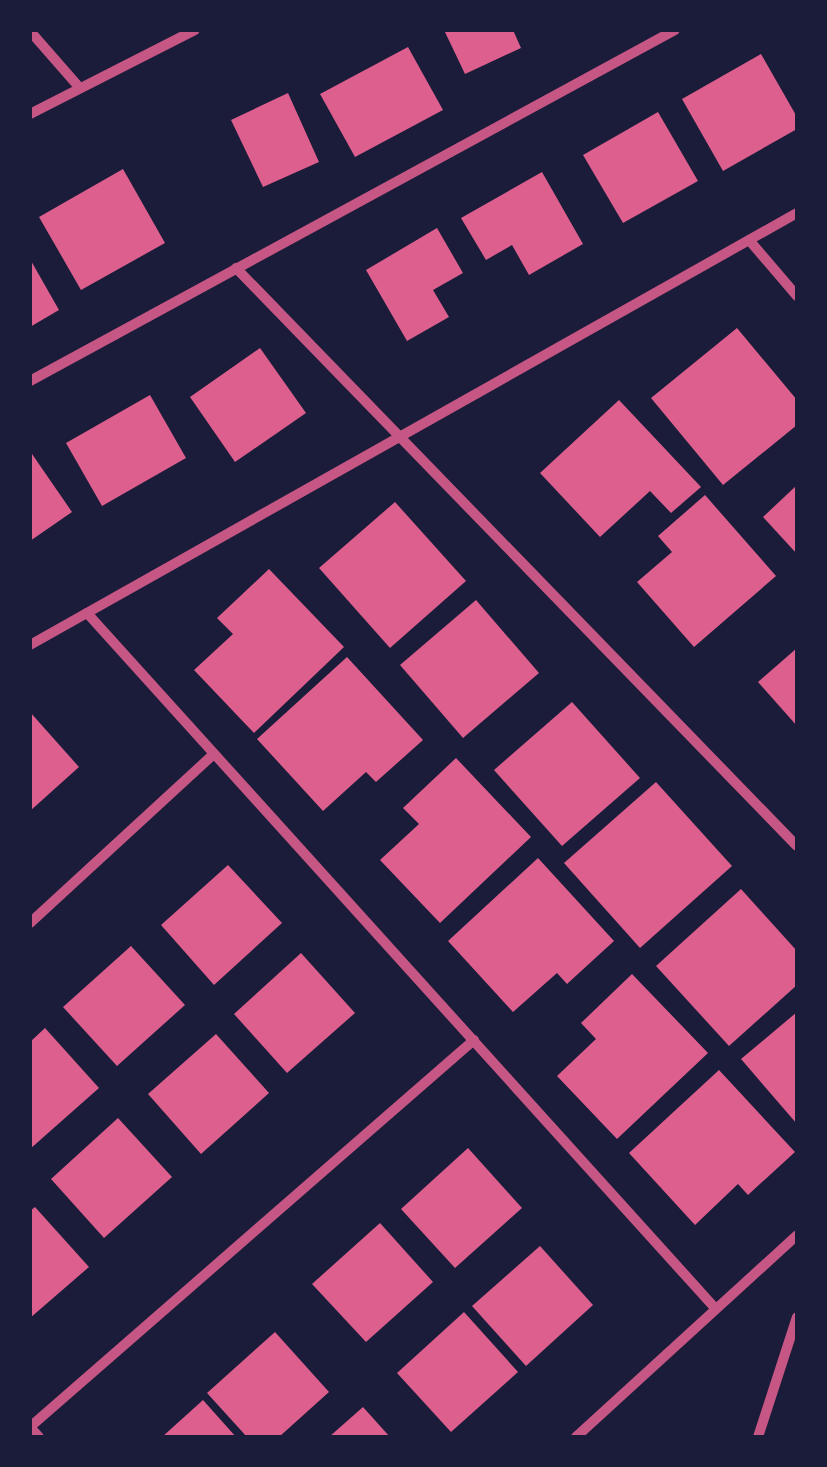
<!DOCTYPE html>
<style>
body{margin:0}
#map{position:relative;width:827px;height:1467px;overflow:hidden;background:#1b1b3a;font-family:Jost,sans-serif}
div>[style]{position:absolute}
.building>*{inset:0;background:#dd5f8e}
.minor>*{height:10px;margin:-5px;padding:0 5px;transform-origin:5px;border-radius:5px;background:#c65784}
span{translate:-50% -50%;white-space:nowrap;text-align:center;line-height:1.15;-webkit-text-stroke:8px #1b1b3a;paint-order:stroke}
.frame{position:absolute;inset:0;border:32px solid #1b1b3a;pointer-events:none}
</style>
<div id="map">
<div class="building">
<i style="clip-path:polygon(444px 30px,513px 30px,521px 48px,465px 74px)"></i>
<i style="clip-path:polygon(408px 47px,443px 110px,355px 157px,320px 94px)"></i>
<i style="clip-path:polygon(761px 54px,797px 117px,797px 129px,723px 171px,682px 99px)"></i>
<i style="clip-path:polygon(288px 93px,319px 162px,263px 187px,231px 120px)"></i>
<i style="clip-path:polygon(658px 112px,698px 181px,623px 223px,583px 155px)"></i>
<i style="clip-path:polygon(123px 169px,165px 243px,81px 290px,39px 217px)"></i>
<i style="clip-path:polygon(542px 172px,583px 244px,529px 275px,512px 245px,486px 260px,461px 218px)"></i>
<i style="clip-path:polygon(437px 228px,463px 273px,433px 290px,449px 317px,407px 341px,366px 270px)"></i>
<i style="clip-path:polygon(30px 259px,59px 310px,30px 327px)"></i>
<i style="clip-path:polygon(737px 328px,797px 400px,797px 425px,723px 485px,651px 398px)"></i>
<i style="clip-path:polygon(260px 348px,306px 413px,235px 462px,190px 397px)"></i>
<i style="clip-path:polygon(150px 395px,186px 458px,102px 506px,66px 443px)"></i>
<i style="clip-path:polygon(619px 400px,701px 487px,671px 513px,650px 491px,600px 537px,540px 473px)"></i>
<i style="clip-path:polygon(30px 451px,72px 512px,30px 541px)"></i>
<i style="clip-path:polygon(797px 485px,797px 554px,763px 517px)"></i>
<i style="clip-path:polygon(705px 495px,776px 576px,694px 647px,637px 582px,672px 552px,658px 536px)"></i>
<i style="clip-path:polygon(395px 502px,466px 581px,390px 648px,319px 568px)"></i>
<i style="clip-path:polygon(269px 569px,344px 647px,254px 733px,194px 670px,233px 634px,217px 618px)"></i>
<i style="clip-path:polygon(476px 600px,539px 673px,463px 738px,400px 665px)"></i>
<i style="clip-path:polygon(797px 648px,797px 726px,758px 682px)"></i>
<i style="clip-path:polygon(347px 657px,423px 740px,376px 782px,366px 772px,323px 811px,257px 739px)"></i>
<i style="clip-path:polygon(572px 702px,640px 778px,562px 846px,494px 770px)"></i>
<i style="clip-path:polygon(30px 712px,79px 767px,30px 811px)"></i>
<i style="clip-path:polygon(456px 758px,531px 837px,440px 923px,380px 860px,419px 824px,403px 808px)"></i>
<i style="clip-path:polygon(656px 782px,732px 866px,640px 948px,564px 863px)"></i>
<i style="clip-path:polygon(538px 858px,614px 941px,567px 984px,557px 973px,513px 1012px,448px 941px)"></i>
<i style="clip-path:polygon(228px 865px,282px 923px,214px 985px,161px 925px)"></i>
<i style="clip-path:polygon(741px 889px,797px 951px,797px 985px,729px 1046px,656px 966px)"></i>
<i style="clip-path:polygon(131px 946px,185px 1005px,117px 1066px,63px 1007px)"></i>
<i style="clip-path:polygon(301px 953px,355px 1013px,287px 1073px,234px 1014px)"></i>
<i style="clip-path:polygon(632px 974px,708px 1053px,617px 1139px,557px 1076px,596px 1039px,581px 1023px)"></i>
<i style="clip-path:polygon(797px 1012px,797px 1124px,741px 1059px)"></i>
<i style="clip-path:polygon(45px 1028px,99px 1088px,30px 1149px,30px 1042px)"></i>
<i style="clip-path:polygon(216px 1034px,269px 1093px,201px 1154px,148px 1094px)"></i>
<i style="clip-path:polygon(719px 1070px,795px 1152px,748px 1195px,738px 1184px,695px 1225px,629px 1153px)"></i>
<i style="clip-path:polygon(118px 1118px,172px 1177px,104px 1238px,51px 1179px)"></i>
<i style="clip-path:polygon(468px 1148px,522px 1208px,455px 1268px,401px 1209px)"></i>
<i style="clip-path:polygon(35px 1207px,89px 1267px,30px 1318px,30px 1211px)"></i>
<i style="clip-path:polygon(380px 1223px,433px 1282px,366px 1342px,312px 1284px)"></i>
<i style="clip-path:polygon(540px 1246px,593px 1305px,526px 1366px,472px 1306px)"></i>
<i style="clip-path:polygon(464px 1312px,518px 1372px,451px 1432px,397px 1373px)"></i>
<i style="clip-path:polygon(275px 1332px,329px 1392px,279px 1437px,247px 1437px,207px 1393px)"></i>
<i style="clip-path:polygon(203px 1400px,236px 1437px,162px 1437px)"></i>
<i style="clip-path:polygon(363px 1407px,390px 1437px,329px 1437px)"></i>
</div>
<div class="minor">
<i style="left:30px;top:31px;width:74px;rotate:48.8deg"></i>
<i style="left:30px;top:114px;width:185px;rotate:-27deg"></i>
<i style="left:749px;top:240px;width:74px;rotate:49.4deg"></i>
<i style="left:236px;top:268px;width:805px;rotate:45.86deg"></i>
<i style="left:30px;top:381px;width:734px;rotate:-28.55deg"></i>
<i style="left:87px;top:613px;width:937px;rotate:47.9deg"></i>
<i style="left:30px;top:645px;width:880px;rotate:-29.39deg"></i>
<i style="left:30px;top:923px;width:250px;rotate:-42.6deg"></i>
<i style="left:39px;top:1437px;width:13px;rotate:-132deg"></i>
<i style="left:30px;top:1427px;width:589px;rotate:-41.08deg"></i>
<i style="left:576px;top:1437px;width:299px;rotate:-42.4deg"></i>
<i style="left:758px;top:1437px;width:126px;rotate:-72deg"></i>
</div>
<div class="frame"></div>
</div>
